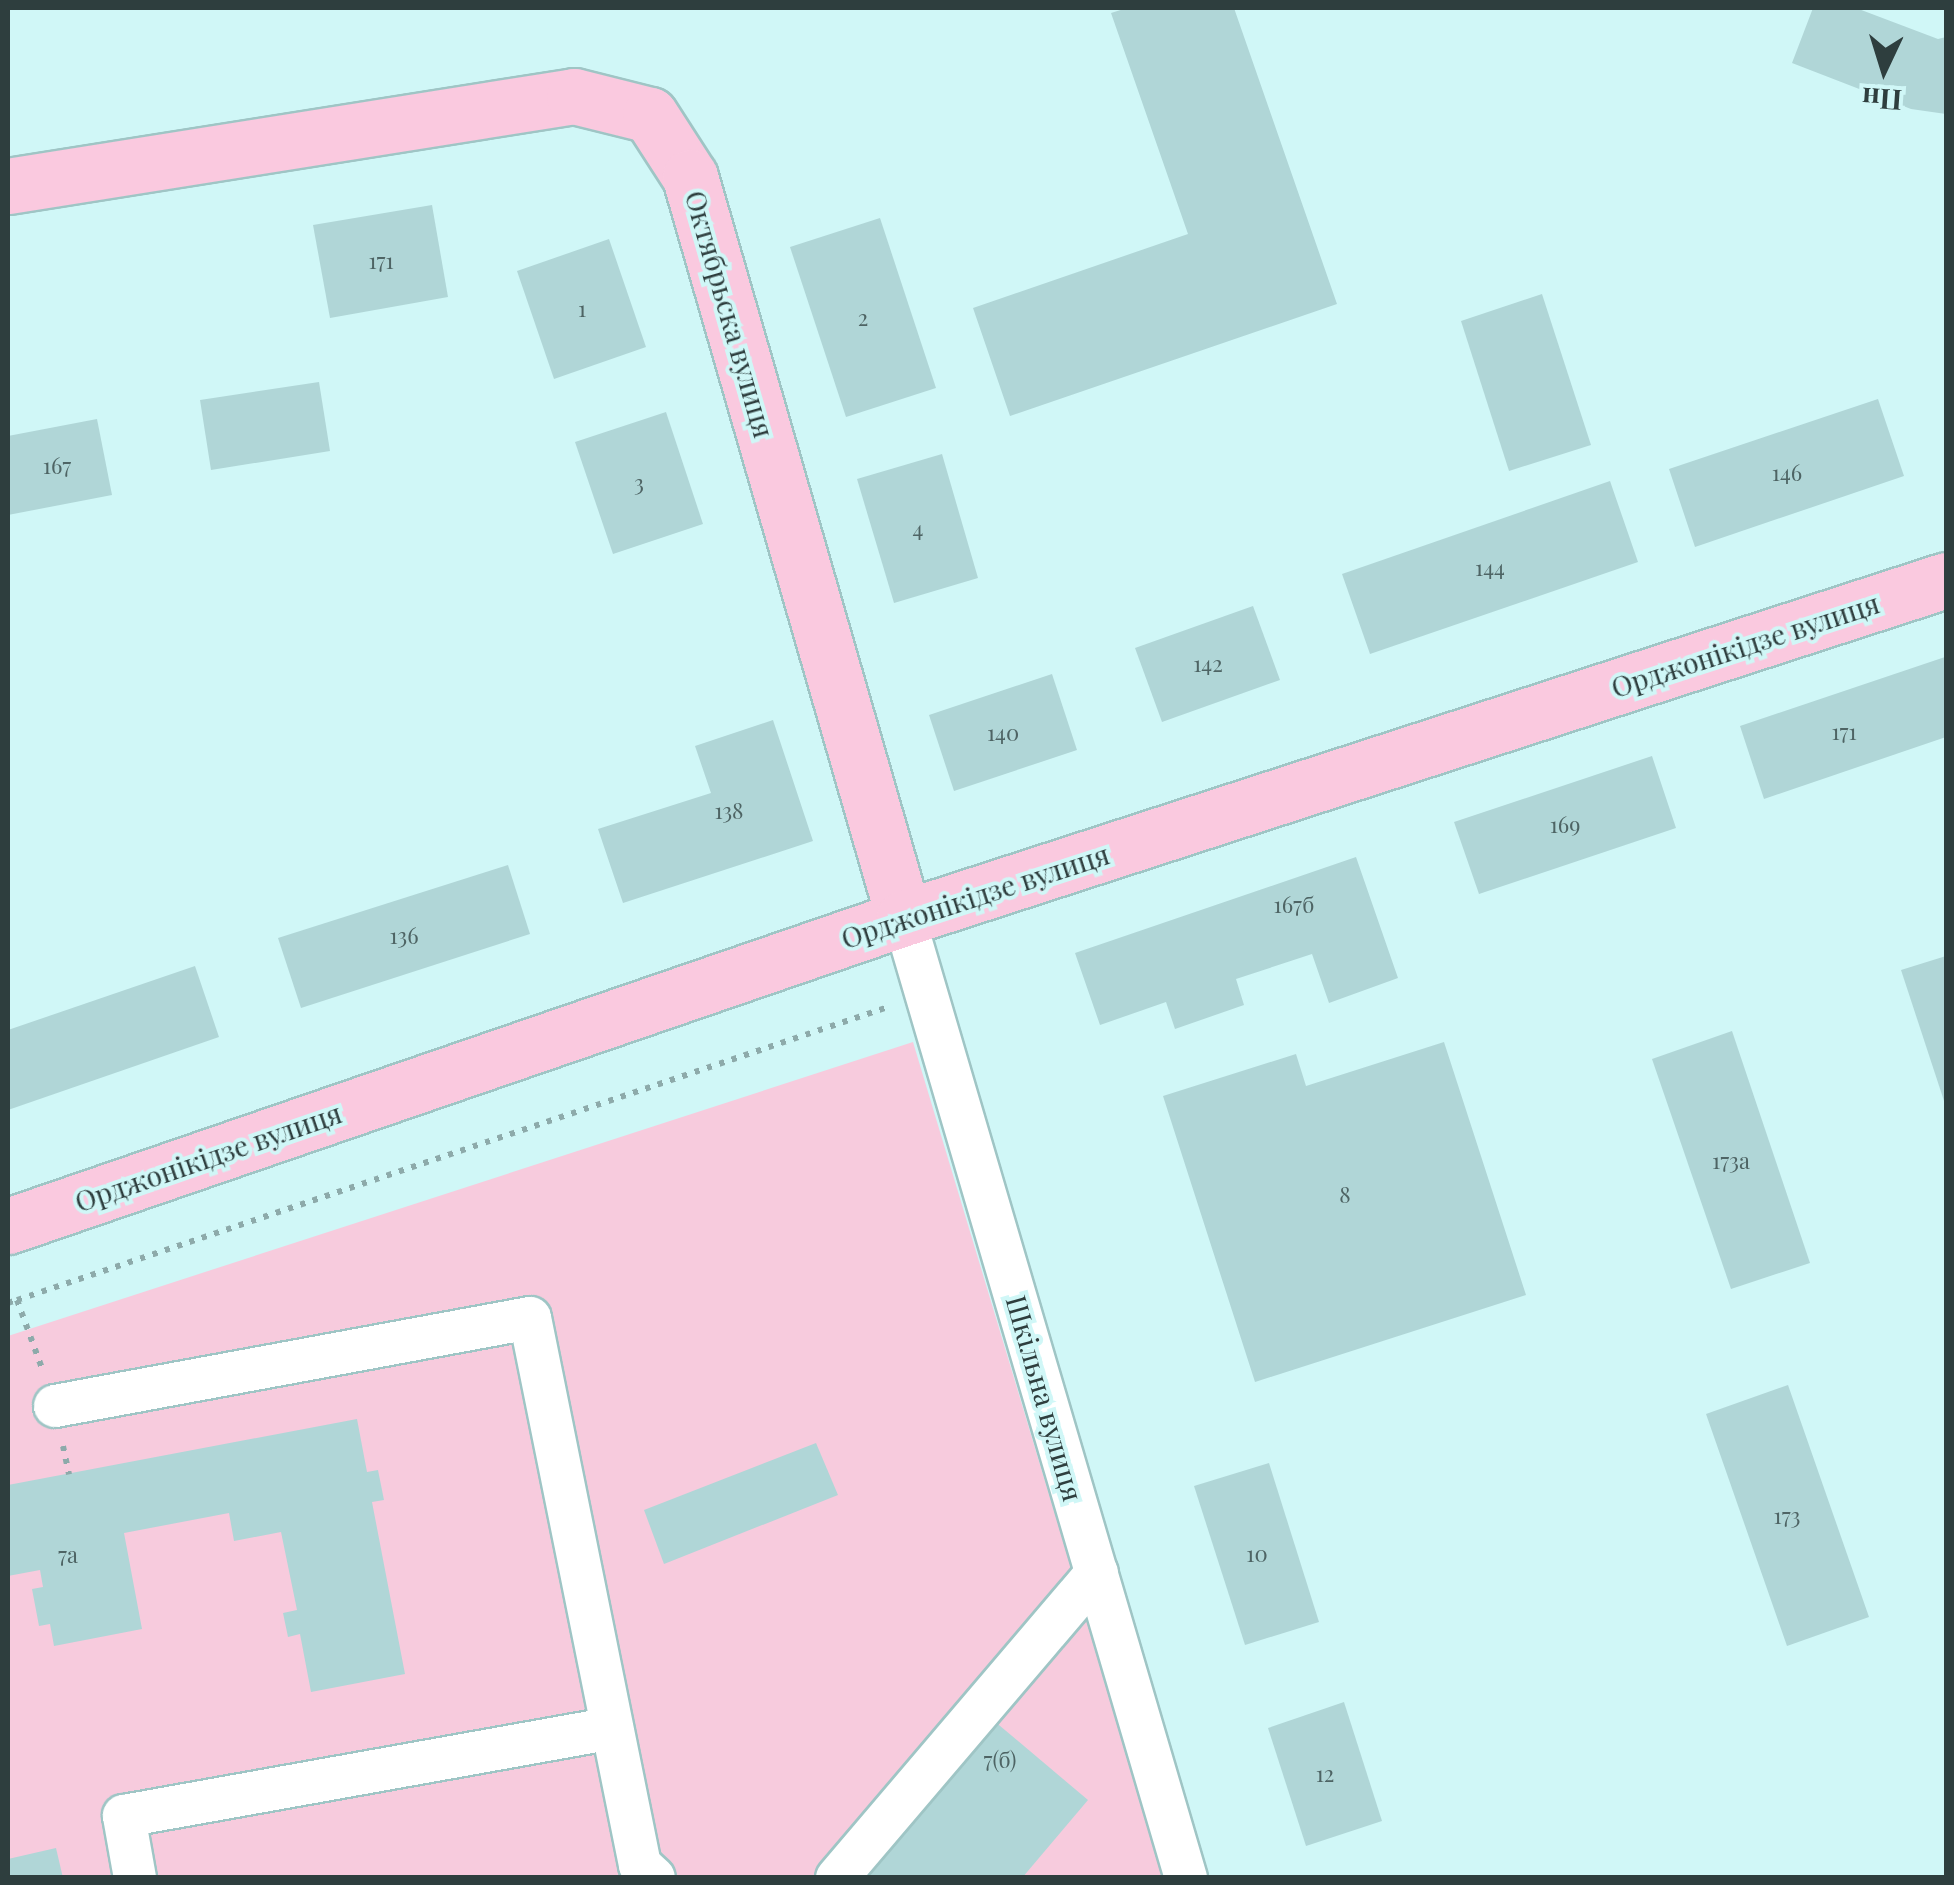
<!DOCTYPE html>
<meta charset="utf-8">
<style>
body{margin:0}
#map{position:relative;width:1954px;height:1885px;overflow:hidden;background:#d0f7f7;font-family:"Playfair Display",serif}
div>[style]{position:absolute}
.green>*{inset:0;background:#f7cbdd}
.building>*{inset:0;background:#b0d6d7}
.path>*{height:6px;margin-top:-3px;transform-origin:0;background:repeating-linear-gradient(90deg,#8daaaa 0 5px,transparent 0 13px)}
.roads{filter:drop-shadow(2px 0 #9fc5c5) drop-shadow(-2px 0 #9fc5c5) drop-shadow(0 2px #9fc5c5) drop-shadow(0 -2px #9fc5c5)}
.minor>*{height:42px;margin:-21px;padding:0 21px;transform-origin:21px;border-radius:21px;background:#fff}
.major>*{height:55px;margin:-27.5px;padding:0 27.5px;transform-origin:27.5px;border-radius:27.5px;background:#fac9df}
span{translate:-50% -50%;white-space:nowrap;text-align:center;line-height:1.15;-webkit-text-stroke:8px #d0f7f7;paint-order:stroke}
.number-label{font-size:22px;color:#4e6464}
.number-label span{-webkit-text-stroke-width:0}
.street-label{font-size:28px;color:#2e3e3e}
.frame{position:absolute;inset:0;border:10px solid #2e3e3e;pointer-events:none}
.north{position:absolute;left:1834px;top:20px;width:100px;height:100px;-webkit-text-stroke:8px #d0f7f7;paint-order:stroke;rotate:184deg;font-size:28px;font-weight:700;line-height:40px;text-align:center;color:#2e3e3e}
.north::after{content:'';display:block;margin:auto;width:35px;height:45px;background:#2e3e3e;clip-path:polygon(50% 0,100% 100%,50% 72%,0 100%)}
</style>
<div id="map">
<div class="green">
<i style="clip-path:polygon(913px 1042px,1164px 1877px,8px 1877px,8px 1336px)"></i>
</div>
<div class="building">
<i style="clip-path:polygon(1127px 8px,1234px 8px,1337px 304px,1010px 416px,973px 308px,1188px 234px,1111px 13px)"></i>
<i style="clip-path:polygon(1813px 8px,1856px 8px,1938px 39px,1946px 37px,1946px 114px,1911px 109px,1792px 63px)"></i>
<i style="clip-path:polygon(432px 205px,448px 297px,330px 318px,313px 225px)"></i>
<i style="clip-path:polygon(880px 218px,936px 388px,846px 417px,790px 247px)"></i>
<i style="clip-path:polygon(609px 239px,646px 347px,554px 379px,517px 271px)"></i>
<i style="clip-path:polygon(1542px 294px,1591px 445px,1509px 471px,1461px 321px)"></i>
<i style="clip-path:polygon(319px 382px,330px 451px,211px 470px,200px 400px)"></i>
<i style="clip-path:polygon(1878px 399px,1904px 476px,1695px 547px,1669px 469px)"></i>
<i style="clip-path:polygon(666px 412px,703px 524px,613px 554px,575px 442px)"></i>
<i style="clip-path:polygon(97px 419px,112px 495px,8px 515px,8px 436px)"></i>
<i style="clip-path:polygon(942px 454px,978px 578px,894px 603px,857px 479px)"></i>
<i style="clip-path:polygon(1610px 481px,1638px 562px,1370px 654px,1342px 574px)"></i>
<i style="clip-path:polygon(1253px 606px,1280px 680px,1162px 722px,1135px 648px)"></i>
<i style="clip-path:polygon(1945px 657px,1946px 737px,1764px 799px,1740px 726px)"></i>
<i style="clip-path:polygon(1052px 674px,1077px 750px,954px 791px,929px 715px)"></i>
<i style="clip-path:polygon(773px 720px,813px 841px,623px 903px,598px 829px,711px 793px,695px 746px)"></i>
<i style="clip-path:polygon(1652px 756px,1676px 828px,1479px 894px,1454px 822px)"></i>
<i style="clip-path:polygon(1356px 857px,1398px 978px,1329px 1003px,1312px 954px,1236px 979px,1244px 1005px,1175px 1029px,1166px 1002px,1100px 1025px,1075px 953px)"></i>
<i style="clip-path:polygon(508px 865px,530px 934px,301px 1008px,278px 938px)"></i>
<i style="clip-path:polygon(1946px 956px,1946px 1107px,1901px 970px)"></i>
<i style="clip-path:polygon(195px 966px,219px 1037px,8px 1110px,8px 1030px)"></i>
<i style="clip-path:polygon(1732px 1031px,1810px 1263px,1731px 1289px,1652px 1059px)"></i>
<i style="clip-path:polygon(1444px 1042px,1526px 1295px,1255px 1382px,1163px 1096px,1296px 1054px,1306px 1086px)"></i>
<i style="clip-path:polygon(1788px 1385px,1869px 1617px,1787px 1646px,1706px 1414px)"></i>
<i style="clip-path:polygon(357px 1419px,367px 1472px,378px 1470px,384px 1500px,372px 1502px,405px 1674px,311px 1692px,300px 1634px,288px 1637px,283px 1613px,297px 1610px,281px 1532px,234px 1541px,229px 1513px,124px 1533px,142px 1629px,54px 1646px,50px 1624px,39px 1626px,32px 1589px,43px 1587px,40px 1570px,8px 1576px,8px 1485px)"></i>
<i style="clip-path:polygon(816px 1443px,838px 1495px,664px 1564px,644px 1510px)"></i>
<i style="clip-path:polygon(1269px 1463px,1319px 1622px,1245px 1645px,1194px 1486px)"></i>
<i style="clip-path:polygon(1344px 1702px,1382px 1821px,1306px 1846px,1268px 1728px)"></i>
<i style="clip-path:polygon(993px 1720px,1088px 1800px,1022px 1878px,860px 1878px)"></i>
<i style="clip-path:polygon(56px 1848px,63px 1878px,8px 1878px,8px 1859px)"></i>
</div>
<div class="path">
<i style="left:17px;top:1300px;width:919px;rotate:-18.59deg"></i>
<i style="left:8px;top:1303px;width:9px;rotate:-18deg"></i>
<i style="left:17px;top:1300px;width:76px;rotate:69.9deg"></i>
<i style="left:63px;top:1446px;width:29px;rotate:78deg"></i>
</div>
<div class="roads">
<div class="minor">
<i style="left:904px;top:918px;width:1001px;rotate:73.63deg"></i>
<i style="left:55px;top:1406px;width:483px;rotate:-10.5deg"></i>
<i style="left:530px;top:1318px;width:558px;rotate:78.63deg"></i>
<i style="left:640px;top:1865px;width:19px;rotate:43deg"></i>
<i style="left:135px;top:1878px;width:63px;rotate:-100.1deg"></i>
<i style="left:124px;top:1816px;width:496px;rotate:-10.2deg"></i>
<i style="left:837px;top:1878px;width:401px;rotate:-49.6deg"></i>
</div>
<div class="major">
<i style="left:8px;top:186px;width:573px;rotate:-9.03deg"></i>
<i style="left:574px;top:96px;width:78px;rotate:14deg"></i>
<i style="left:650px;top:115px;width:74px;rotate:57.2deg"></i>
<i style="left:690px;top:177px;width:771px;rotate:73.89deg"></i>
<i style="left:8px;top:1226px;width:947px;rotate:-18.97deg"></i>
<i style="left:904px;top:918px;width:1095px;rotate:-17.97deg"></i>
</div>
</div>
<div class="number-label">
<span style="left:381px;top:261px">171</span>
<span style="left:582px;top:309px">1</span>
<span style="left:863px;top:318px">2</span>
<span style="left:57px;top:466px">167</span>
<span style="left:1787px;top:473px">146</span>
<span style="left:639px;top:483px">3</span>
<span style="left:918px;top:529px">4</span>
<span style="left:1490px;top:568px">144</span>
<span style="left:1208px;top:664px">142</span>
<span style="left:1844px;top:732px">171</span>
<span style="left:1003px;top:733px">140</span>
<span style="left:729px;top:811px">138</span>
<span style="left:1565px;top:825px">169</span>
<span style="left:1294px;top:905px">167б</span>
<span style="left:404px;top:936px">136</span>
<span style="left:1731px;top:1161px">173а</span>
<span style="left:1345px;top:1195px">8</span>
<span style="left:1787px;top:1516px">173</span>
<span style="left:1257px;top:1554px">10</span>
<span style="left:68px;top:1555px">7а</span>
<span style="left:1000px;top:1760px">7(б)</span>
<span style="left:1325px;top:1774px">12</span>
</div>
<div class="street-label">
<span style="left:730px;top:314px;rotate:74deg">Октябрьска вулиця</span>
<span style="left:1745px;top:645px;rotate:-18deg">Орджонікідзе вулиця</span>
<span style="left:975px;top:896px;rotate:-18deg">Орджонікідзе вулиця</span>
<span style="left:208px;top:1157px;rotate:-19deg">Орджонікідзе вулиця</span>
<span style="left:1045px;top:1398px;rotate:74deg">Шкільна вулиця</span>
</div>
<div class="frame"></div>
<div class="north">Пн</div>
</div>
